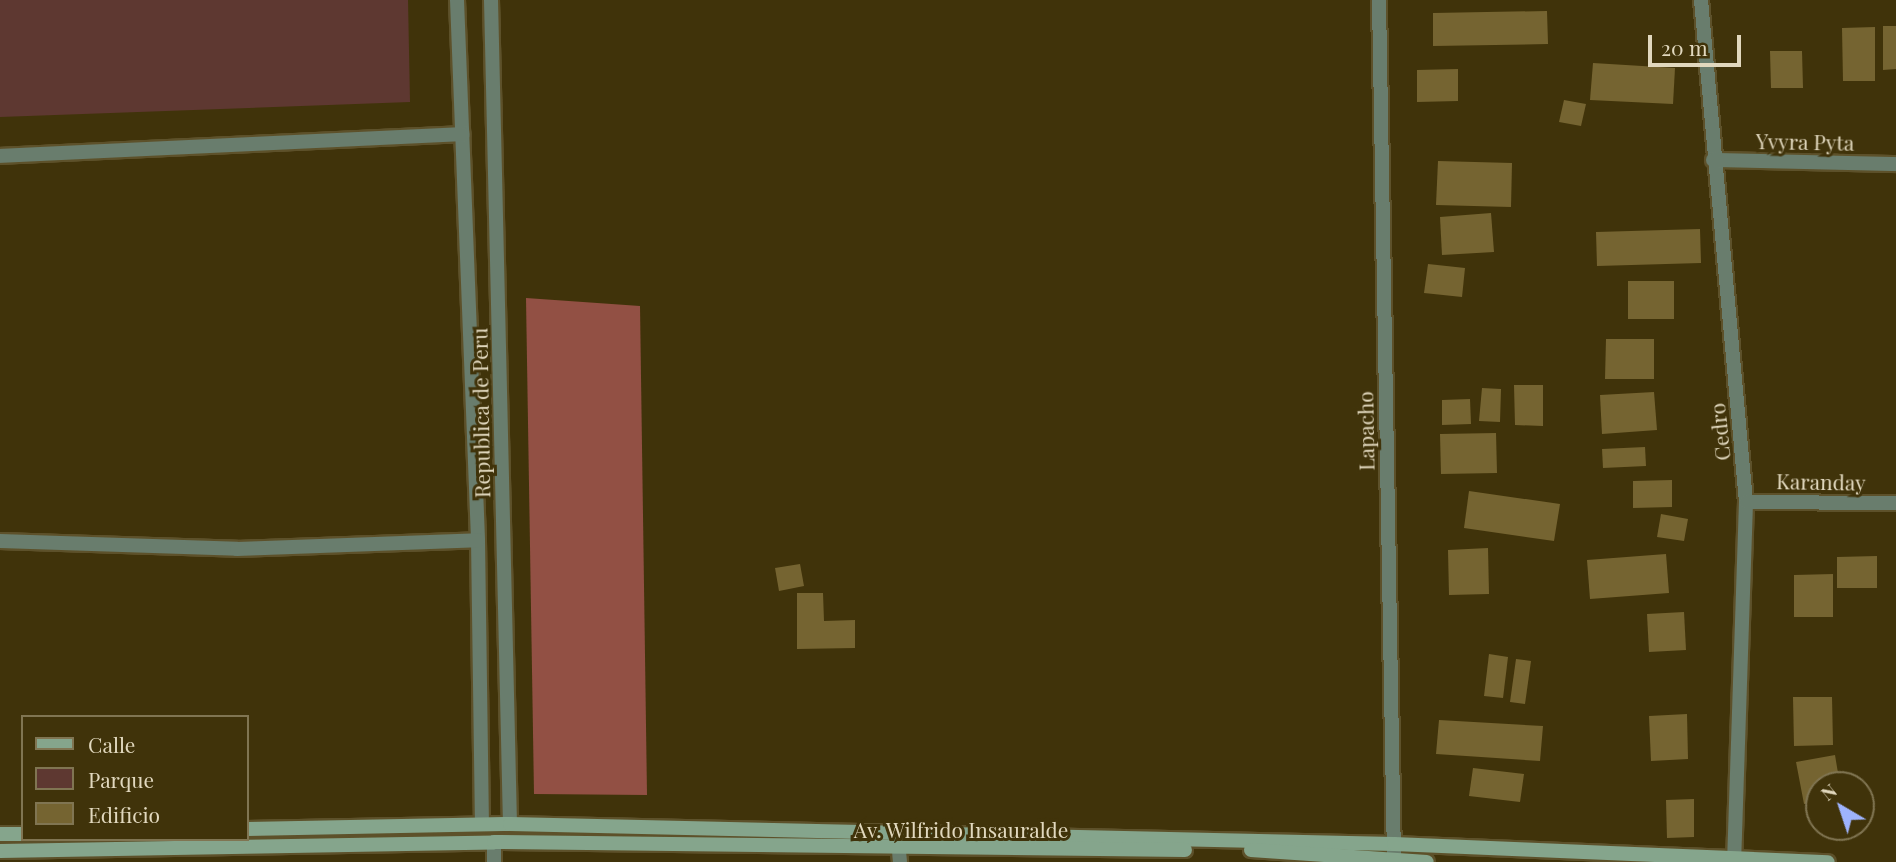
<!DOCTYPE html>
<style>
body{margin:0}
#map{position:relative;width:1896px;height:862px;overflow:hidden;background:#40330a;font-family:"Playfair Display",serif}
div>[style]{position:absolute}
.green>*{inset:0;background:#5e3831}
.forest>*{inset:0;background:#925044}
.building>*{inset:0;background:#756431}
.roads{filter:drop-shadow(2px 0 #5d512a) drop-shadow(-2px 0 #5d512a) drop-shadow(0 2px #5d512a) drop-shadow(0 -2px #5d512a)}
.lane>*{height:14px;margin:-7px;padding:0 7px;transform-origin:7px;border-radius:7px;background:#697d6d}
.street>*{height:14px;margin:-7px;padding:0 7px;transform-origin:7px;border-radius:7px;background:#697d6d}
.secondary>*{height:14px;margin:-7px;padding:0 7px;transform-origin:7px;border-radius:7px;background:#85a58c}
span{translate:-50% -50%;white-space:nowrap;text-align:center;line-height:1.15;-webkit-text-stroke:6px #40330a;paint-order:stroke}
.street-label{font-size:21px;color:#e1d8be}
.legend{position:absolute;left:21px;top:715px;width:228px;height:126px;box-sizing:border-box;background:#40330a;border:2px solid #807552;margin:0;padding:9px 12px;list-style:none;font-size:21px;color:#e1d8be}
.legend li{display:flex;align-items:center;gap:14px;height:35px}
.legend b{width:35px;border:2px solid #807552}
.north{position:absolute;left:1805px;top:771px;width:70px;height:70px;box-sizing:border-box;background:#40330a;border:2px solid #807552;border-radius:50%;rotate:321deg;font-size:19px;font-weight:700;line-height:28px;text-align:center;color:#e1d8be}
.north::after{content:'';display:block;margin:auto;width:24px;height:32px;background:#9eb3fd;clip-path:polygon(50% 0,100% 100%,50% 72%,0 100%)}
.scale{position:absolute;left:1648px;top:35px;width:93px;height:32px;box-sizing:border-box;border:4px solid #e1d8be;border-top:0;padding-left:9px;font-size:21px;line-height:24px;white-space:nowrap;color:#e1d8be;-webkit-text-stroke:5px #40330a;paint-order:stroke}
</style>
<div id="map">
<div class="green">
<i style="clip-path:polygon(0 0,408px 0,410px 102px,0 117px)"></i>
</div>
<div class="forest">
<i style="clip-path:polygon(526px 298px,640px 306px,647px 795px,534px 794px)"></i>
</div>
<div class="building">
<i style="clip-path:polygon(1547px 11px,1548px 44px,1433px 46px,1433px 13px)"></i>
<i style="clip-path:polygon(1883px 26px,1896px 26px,1896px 69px,1883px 70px)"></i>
<i style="clip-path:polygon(1875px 27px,1875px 81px,1843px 81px,1842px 28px)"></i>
<i style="clip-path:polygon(1770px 51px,1802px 51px,1803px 88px,1771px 88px)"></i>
<i style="clip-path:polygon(1593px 63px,1675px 68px,1673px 104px,1590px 100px)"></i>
<i style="clip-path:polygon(1458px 69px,1458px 101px,1417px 102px,1417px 70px)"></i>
<i style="clip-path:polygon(1564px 100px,1586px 104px,1581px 126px,1559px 122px)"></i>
<i style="clip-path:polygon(1438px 161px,1512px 163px,1511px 207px,1436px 205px)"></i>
<i style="clip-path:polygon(1491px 213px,1494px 252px,1442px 255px,1440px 217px)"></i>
<i style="clip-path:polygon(1700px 229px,1701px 263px,1597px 266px,1596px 232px)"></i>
<i style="clip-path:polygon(1428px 264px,1465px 268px,1462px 297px,1424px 293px)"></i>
<i style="clip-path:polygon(1628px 281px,1674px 281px,1674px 319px,1628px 319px)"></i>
<i style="clip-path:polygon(1606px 339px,1654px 339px,1654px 379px,1605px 379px)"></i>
<i style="clip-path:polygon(1514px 385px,1543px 385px,1543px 426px,1515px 425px)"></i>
<i style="clip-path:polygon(1482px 388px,1501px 389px,1500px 422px,1479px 421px)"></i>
<i style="clip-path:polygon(1654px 392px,1657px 430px,1602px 434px,1600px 395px)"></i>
<i style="clip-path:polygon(1470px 399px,1471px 424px,1442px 425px,1442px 400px)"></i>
<i style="clip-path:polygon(1496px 433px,1497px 473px,1441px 474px,1440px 434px)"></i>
<i style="clip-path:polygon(1645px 447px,1646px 466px,1603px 468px,1602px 449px)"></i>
<i style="clip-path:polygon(1672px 480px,1672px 507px,1633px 508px,1633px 481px)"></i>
<i style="clip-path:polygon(1469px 491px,1560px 504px,1554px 541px,1464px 528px)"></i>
<i style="clip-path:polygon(1661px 514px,1688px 519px,1684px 541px,1657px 537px)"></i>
<i style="clip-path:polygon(1488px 548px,1489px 594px,1449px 595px,1448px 550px)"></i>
<i style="clip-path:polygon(1666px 554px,1669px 593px,1590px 599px,1587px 560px)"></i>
<i style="clip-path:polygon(1877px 556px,1877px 588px,1837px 588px,1837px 557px)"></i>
<i style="clip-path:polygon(800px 564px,804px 586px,779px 591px,775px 568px)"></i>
<i style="clip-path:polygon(1833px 574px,1833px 617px,1794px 617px,1794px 575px)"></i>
<i style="clip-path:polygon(797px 593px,823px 593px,824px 621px,855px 620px,855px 648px,797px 649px)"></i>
<i style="clip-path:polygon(1684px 612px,1686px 650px,1649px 652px,1647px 614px)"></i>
<i style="clip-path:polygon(1489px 654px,1508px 657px,1503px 698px,1484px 696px)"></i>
<i style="clip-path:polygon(1516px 659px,1531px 661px,1525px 704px,1510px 702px)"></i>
<i style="clip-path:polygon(1793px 697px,1832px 697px,1833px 745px,1794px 746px)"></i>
<i style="clip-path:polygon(1687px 714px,1688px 759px,1651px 761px,1649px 716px)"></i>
<i style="clip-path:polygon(1439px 720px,1543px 726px,1540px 761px,1436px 754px)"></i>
<i style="clip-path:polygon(1835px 755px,1840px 785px,1819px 785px,1819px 801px,1804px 804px,1796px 762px)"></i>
<i style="clip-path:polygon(1473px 768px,1524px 774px,1520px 802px,1469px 796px)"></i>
<i style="clip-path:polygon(1694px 799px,1694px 837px,1667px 838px,1666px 800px)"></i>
</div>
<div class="roads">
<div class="lane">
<i style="left:494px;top:842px;width:20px;rotate:90deg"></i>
</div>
<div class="street">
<i style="left:457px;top:0;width:540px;rotate:87.77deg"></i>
<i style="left:478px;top:540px;width:284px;rotate:89.2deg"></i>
<i style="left:491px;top:0;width:824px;rotate:88.68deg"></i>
<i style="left:1379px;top:0;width:856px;rotate:89deg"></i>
<i style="left:1701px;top:0;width:504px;rotate:84.88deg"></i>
<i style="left:1746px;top:502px;width:360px;rotate:91.9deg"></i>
<i style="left:0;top:156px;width:463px;rotate:-2.7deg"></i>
<i style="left:1713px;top:160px;width:183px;rotate:1.3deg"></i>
<i style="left:1746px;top:502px;width:150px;rotate:0.4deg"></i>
<i style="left:0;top:541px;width:237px;rotate:1.9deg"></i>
<i style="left:237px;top:549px;width:241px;rotate:-2.1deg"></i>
<i style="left:899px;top:851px;width:11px;rotate:85deg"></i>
</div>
<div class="secondary">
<i style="left:247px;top:829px;width:263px;rotate:-1.1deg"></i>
<i style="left:510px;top:824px;width:884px;rotate:1.3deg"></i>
<i style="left:1394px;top:844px;width:434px;rotate:2.4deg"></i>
<i style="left:0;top:834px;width:23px"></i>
<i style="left:1251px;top:850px;width:176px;rotate:3.9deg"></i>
<i style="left:0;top:851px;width:494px;rotate:-1deg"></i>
<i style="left:494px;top:842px;width:691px;rotate:0.66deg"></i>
</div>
</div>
<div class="street-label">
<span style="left:1805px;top:141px;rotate:1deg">Yvyra Pyta</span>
<span style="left:480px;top:413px;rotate:-91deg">Republica de Peru</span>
<span style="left:1365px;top:431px;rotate:-91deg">Lapacho</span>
<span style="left:1719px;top:432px;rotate:-96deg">Cedro</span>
<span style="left:1821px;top:481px;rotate:1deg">Karanday</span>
<span style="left:961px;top:829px">Av. Wilfrido Insauralde</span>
</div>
<ul class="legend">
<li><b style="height:9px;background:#85a58c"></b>Calle</li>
<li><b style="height:19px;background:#5e3831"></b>Parque</li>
<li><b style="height:19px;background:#756431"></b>Edificio</li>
</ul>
<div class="north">N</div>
<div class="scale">20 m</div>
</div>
